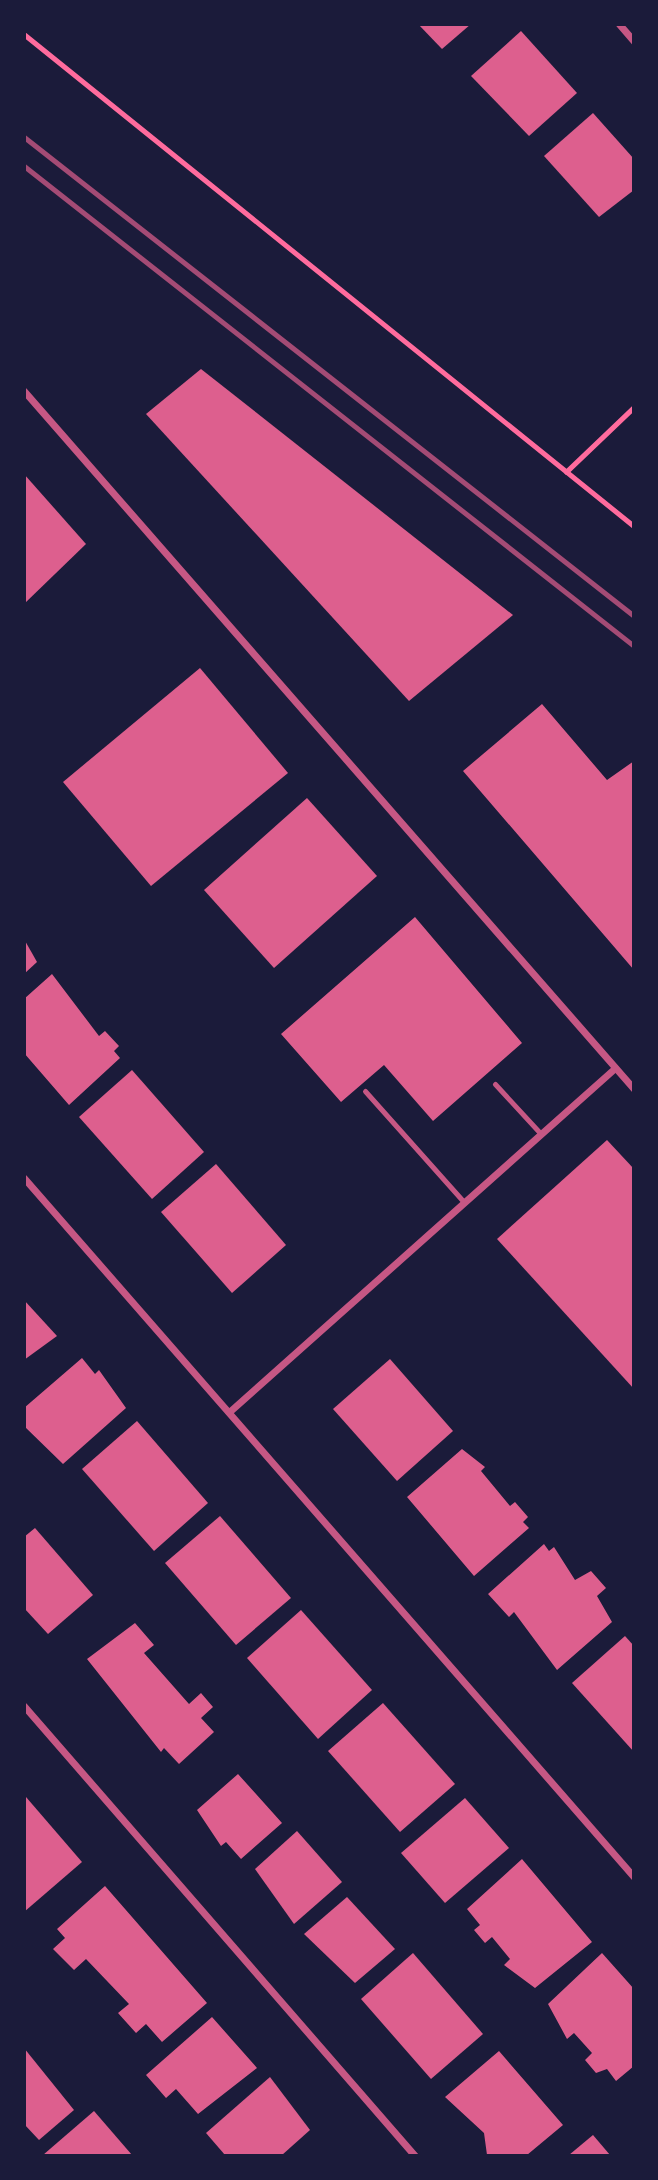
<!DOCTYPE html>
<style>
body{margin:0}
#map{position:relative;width:658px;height:2180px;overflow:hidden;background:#1b1b3a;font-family:Spectral,serif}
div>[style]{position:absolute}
.building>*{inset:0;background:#dd5f8e}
.path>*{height:4.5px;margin:-2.25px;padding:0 2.25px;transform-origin:2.25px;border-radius:2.25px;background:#ff6b9d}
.service>*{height:5px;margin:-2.5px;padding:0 2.5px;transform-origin:2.5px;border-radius:2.5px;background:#c65784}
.minor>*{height:7px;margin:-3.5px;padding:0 3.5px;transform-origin:3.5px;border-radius:3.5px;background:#c65784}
.rail>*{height:5px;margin:-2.5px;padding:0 2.5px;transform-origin:2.5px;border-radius:2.5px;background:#a44b75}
span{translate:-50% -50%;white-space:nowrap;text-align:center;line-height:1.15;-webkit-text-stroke:6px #1b1b3a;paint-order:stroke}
.frame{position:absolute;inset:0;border:26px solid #1b1b3a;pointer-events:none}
</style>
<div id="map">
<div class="building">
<i style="clip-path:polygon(418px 24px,471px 24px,442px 49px)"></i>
<i style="clip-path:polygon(521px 31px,577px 93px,529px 136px,471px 76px)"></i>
<i style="clip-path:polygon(593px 113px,634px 159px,634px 190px,599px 217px,544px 156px)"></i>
<i style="clip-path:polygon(201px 369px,513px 615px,409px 701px,146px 414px)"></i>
<i style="clip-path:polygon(24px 474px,86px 544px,24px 604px)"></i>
<i style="clip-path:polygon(200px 668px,288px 773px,151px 886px,63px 782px)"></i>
<i style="clip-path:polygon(542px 704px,607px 780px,634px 761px,634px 970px,463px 771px)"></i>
<i style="clip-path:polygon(307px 798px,377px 876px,274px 968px,204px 890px)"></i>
<i style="clip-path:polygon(415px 917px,522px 1043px,433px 1121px,384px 1065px,341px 1102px,281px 1034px)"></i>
<i style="clip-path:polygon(24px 939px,37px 962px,24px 974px)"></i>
<i style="clip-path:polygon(52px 974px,99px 1036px,105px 1031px,119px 1046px,114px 1051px,120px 1058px,69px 1105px,24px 1053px,24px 999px)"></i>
<i style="clip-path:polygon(132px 1070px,204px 1152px,152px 1199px,79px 1117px)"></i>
<i style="clip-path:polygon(607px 1140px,634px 1169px,634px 1389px,497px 1239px)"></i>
<i style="clip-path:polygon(216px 1164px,286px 1245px,232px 1293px,161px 1212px)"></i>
<i style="clip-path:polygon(24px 1300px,57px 1336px,24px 1360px)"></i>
<i style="clip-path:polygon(82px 1358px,95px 1374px,99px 1370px,126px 1408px,63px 1464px,24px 1426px,24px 1408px)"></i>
<i style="clip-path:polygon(390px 1359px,453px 1431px,397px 1481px,333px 1409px)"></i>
<i style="clip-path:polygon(137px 1421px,208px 1503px,154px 1551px,82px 1469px)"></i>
<i style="clip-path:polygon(462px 1449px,485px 1467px,481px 1471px,510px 1506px,515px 1502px,528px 1517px,523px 1522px,529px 1528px,474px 1576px,407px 1497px)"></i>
<i style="clip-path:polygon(220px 1516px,291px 1598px,236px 1645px,165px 1563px)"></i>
<i style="clip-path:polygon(35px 1528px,93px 1595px,48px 1634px,24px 1608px,24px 1537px)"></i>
<i style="clip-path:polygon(544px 1544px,549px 1551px,554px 1547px,575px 1580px,591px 1571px,606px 1588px,597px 1596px,612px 1622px,557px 1670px,514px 1612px,509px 1617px,488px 1594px)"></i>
<i style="clip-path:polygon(301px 1610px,372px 1690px,318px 1739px,247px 1658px)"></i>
<i style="clip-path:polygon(135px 1623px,154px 1645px,144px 1653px,189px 1704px,201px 1693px,213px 1707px,201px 1718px,214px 1732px,179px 1764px,164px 1748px,161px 1752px,87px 1659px)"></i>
<i style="clip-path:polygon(625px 1636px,634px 1646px,634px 1752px,572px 1683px)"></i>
<i style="clip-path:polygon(383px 1703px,455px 1784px,400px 1832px,328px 1751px)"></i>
<i style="clip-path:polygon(238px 1774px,282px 1823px,241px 1859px,226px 1842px,221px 1846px,197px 1810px)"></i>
<i style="clip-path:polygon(26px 1797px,82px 1862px,24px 1912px,24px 1799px)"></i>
<i style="clip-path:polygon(465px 1798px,509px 1848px,445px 1903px,401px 1853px)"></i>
<i style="clip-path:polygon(297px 1831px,342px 1882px,294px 1924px,255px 1869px)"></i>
<i style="clip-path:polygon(522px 1859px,592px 1942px,535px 1988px,504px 1965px,510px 1959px,492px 1937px,485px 1943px,474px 1930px,480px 1925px,467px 1909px)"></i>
<i style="clip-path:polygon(105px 1886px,207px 2003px,162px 2042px,146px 2024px,136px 2033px,118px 2013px,129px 2004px,86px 1959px,74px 1970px,53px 1949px,65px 1938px,57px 1929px)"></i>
<i style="clip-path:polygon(347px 1897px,395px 1949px,355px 1983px,304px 1934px)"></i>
<i style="clip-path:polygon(413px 1953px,483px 2034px,431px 2079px,361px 1999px)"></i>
<i style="clip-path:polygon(602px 1953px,634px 1989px,634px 2066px,616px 2081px,607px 2069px,596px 2073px,585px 2060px,592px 2053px,574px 2033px,567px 2039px,548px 2004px)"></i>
<i style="clip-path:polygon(212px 2017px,257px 2068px,198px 2114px,176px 2089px,166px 2098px,146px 2075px)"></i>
<i style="clip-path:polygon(24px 2048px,74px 2110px,39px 2140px,24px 2124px)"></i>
<i style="clip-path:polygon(499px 2051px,563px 2125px,527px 2155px,487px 2155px,484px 2133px,445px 2097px)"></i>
<i style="clip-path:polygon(270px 2077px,310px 2130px,282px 2155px,225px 2155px,206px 2133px)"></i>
<i style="clip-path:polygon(94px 2111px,132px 2155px,43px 2155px)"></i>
<i style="clip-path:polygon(593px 2135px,610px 2155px,569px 2155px)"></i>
</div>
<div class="path">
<i style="left:24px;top:34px;width:784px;rotate:38.89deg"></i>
<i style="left:566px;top:472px;width:94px;rotate:-43.7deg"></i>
</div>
<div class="service">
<i style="left:495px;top:1084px;width:68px;rotate:47.4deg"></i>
<i style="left:365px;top:1091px;width:149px;rotate:48.3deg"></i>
</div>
<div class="minor">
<i style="left:619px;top:24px;width:23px;rotate:49deg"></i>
<i style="left:24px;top:391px;width:927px;rotate:48.85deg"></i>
<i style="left:24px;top:1178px;width:928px;rotate:48.89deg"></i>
<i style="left:229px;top:1412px;width:517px;rotate:-41.71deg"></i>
<i style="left:24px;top:1706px;width:596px;rotate:49.01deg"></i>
</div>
<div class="rail">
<i style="left:24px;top:137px;width:776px;rotate:38.14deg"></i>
<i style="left:24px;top:166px;width:776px;rotate:38.2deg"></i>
</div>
<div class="frame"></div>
</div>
